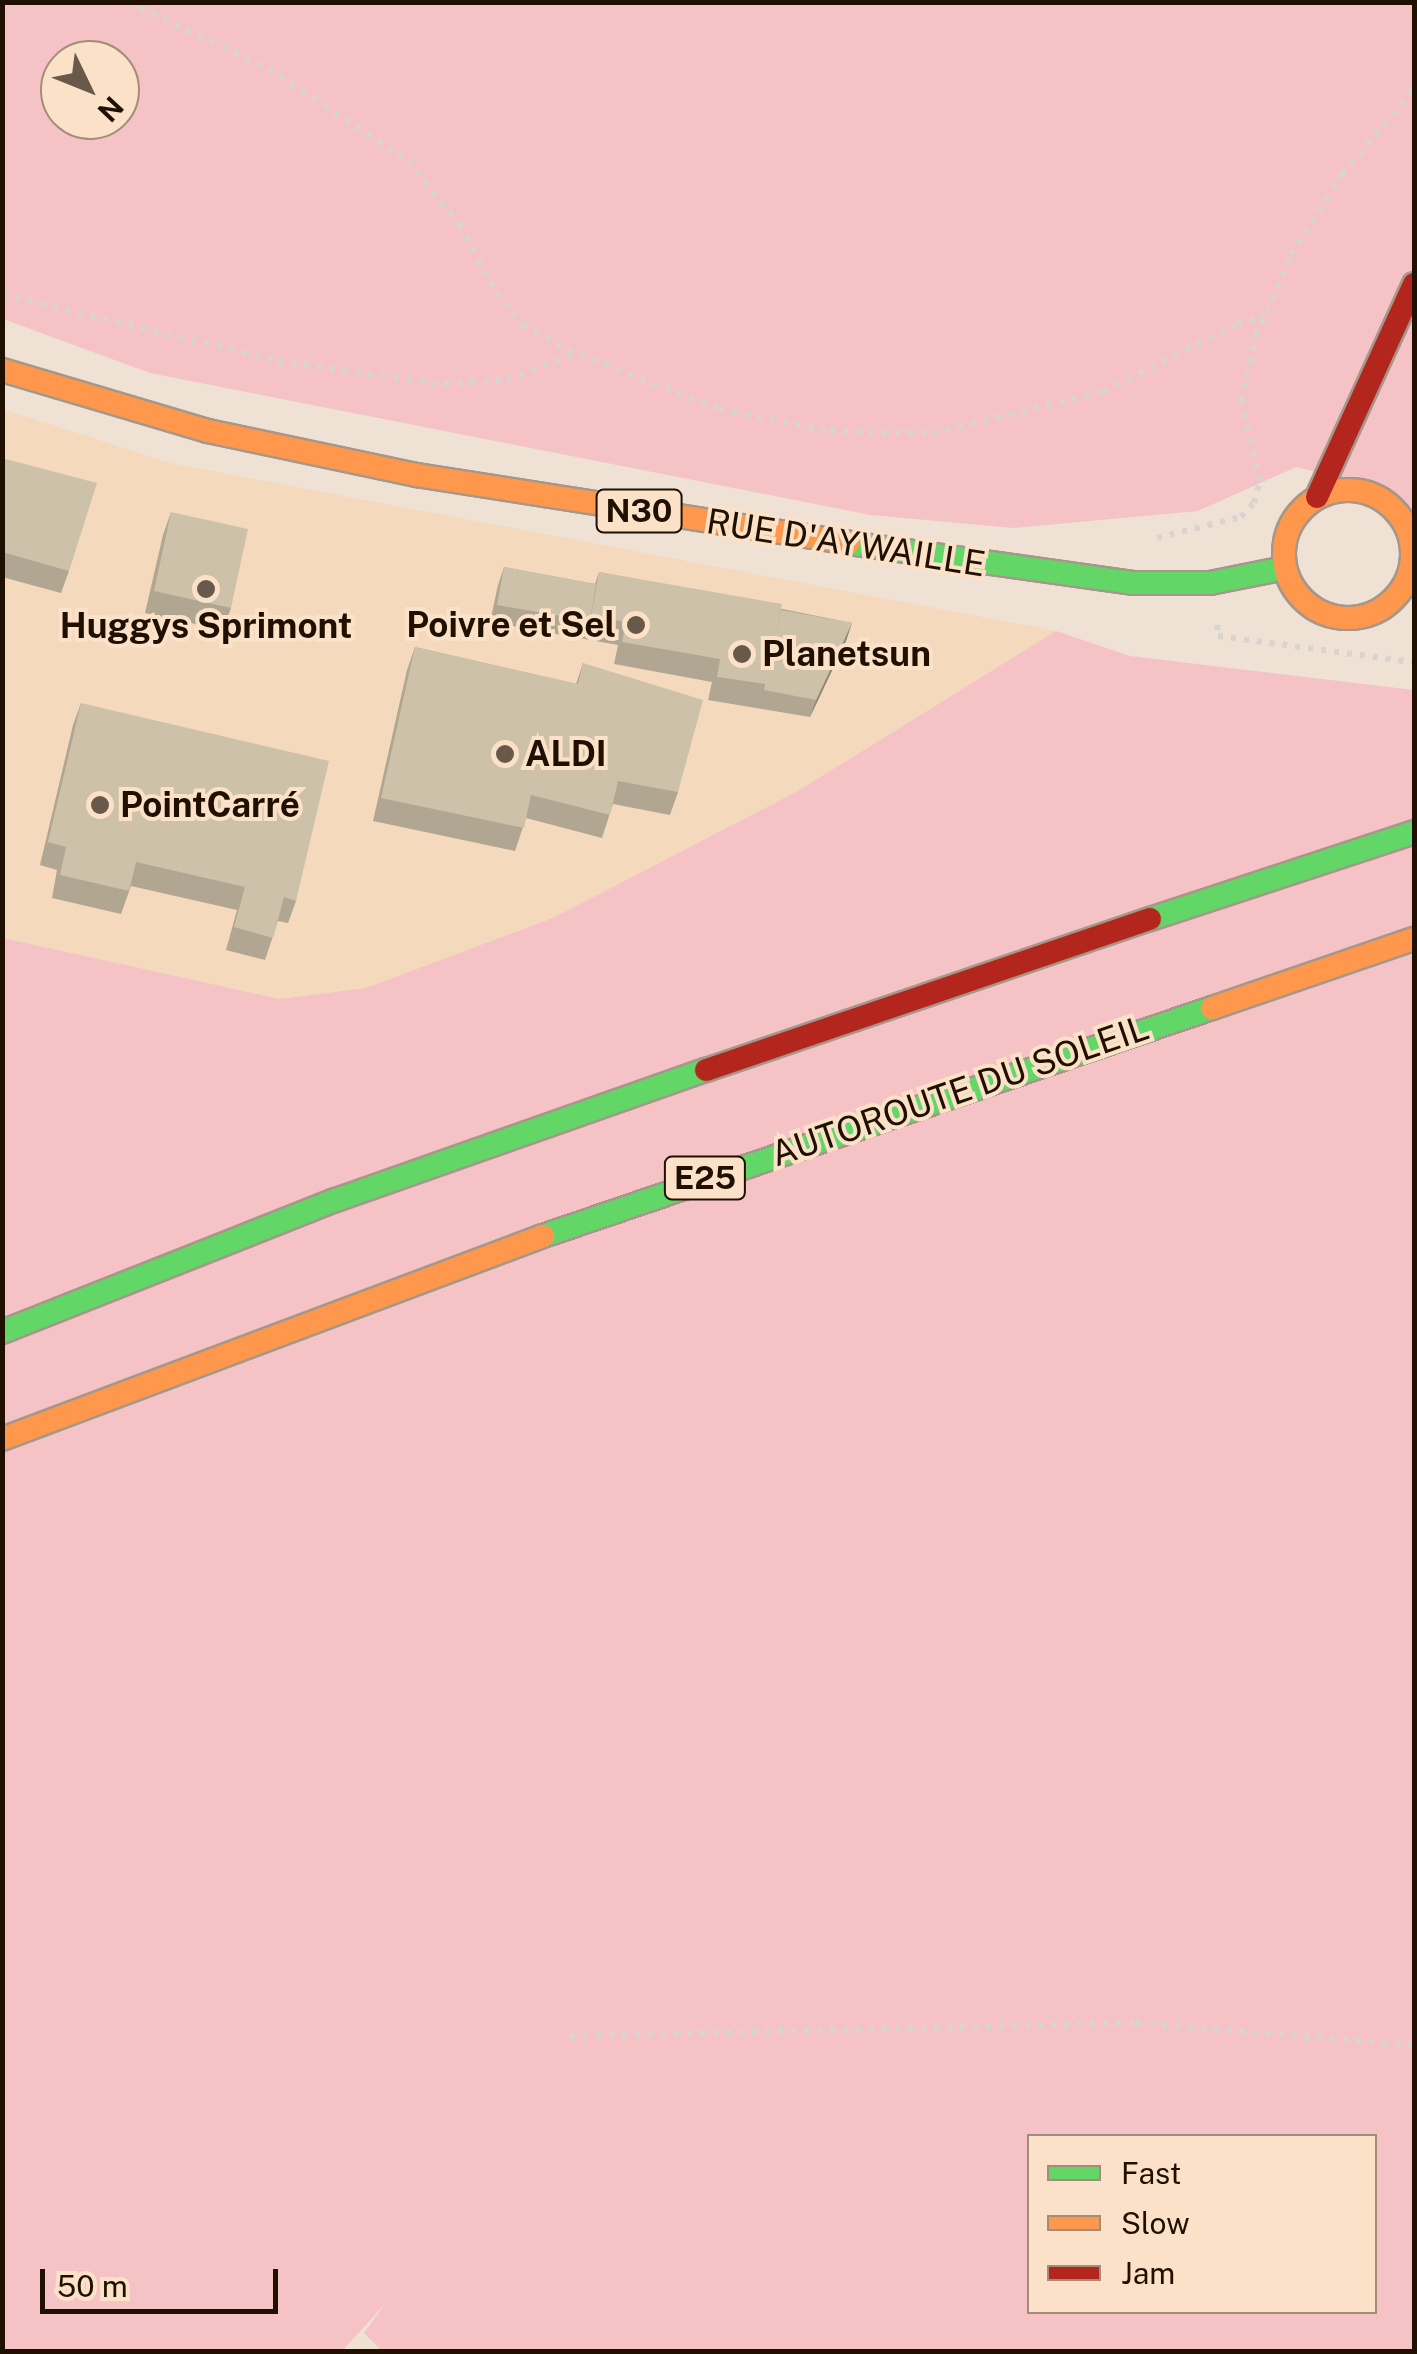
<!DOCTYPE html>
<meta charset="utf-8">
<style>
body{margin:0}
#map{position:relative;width:1417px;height:2354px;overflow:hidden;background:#efe1d3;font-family:"Public Sans",sans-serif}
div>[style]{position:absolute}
.built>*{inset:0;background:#f4d9bd}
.green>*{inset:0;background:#f5c3c5}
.path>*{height:6px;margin-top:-3px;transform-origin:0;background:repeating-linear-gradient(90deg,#d9d4d0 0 5px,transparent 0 13px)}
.roads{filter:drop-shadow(2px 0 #a59789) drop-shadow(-2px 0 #a59789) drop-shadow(0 2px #a59789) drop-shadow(0 -2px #a59789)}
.fast>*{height:22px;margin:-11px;padding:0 11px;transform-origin:11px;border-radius:11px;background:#63d668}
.slow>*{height:22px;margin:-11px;padding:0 11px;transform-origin:11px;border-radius:11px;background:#ff974d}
.slow>.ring{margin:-11px;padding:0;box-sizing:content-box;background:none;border:22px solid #ff974d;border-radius:50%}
.jam>*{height:22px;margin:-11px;padding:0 11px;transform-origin:11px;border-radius:11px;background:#b3261e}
.wall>*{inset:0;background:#b1a691}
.shaded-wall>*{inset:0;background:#908776}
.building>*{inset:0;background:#cec1a9}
.dots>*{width:28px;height:28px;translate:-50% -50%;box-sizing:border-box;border:5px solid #fbe1c7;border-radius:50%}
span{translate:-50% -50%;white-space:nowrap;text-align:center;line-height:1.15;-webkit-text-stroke:8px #fbe1c7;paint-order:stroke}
.shield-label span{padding:2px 8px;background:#fbe1c7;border:2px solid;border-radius:8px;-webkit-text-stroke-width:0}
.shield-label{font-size:32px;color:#1f1002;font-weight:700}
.street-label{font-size:35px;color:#1f1002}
.poi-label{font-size:35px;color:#1f1002;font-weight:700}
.right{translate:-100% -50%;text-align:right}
.left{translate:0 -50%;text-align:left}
.frame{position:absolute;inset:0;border:5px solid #1f1002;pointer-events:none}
.legend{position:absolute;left:1027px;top:2134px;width:350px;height:180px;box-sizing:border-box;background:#fbe1c7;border:2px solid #a38d78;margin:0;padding:12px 18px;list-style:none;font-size:30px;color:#1f1002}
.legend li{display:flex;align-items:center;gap:20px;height:50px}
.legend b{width:50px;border:2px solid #a38d78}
.north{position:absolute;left:40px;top:40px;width:100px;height:100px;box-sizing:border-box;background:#fbe1c7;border:2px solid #a38d78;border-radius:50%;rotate:133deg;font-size:28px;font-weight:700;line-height:40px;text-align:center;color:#1f1002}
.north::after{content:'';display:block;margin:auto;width:35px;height:45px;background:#68594b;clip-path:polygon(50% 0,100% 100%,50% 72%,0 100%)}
.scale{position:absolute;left:40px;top:2269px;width:238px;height:45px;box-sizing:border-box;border:5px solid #1f1002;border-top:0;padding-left:12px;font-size:30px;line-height:35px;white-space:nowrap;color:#1f1002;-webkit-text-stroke:8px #fbe1c7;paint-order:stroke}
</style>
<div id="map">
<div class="built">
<i style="clip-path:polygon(3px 409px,170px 463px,1056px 631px,798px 791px,553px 918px,366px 988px,280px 999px,3px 938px)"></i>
</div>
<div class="green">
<i style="clip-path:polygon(evenodd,2px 3px,1414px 3px,1414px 519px,1387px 489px,1296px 467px,1198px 511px,1013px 528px,871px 515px,150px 373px,3px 319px,2px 3px,60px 60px,120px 60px,120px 120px,60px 120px,60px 60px)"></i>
<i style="clip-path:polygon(evenodd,1056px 631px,1130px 656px,1414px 690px,1414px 2351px,382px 2351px,364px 2333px,385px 2304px,342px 2351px,3px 2352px,3px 938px,280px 999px,366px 988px,553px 918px,798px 791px,1056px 631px,1030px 2136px,1374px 2136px,1374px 2312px,1030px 2312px,1030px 2136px)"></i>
</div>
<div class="path">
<i style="left:128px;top:2px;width:156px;rotate:25.4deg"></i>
<i style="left:269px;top:69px;width:167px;rotate:33.5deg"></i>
<i style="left:408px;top:161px;width:82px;rotate:50.9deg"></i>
<i style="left:460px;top:225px;width:77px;rotate:62.1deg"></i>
<i style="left:496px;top:293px;width:42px;rotate:49.8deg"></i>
<i style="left:523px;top:325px;width:51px;rotate:29.1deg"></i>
<i style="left:568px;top:350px;width:162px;rotate:21.3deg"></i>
<i style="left:719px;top:409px;width:113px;rotate:11.2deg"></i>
<i style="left:830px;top:431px;width:103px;rotate:1.1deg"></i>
<i style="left:933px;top:433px;width:176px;rotate:-13.8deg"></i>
<i style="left:1104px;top:391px;width:149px;rotate:-26.7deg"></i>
<i style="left:1237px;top:324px;width:28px;rotate:-15deg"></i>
<i style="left:2px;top:294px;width:284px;rotate:13.6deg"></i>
<i style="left:278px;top:361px;width:168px;rotate:7.9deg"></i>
<i style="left:444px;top:384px;width:63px;rotate:-3.6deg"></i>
<i style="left:507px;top:380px;width:74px;rotate:-21.4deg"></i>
<i style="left:1157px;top:538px;width:87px;rotate:-14deg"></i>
<i style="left:1241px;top:517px;width:19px;rotate:-47deg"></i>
<i style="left:1254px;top:503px;width:23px;rotate:-75deg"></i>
<i style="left:1260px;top:481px;width:82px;rotate:-103.4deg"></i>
<i style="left:1241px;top:401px;width:68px;rotate:-77.2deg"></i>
<i style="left:1256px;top:335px;width:87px;rotate:-66.4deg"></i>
<i style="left:1291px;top:255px;width:96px;rotate:-57.8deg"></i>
<i style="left:1342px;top:174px;width:111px;rotate:-49.7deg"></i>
<i style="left:1217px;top:625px;width:11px;rotate:85deg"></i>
<i style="left:1218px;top:636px;width:198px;rotate:7.6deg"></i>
<i style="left:570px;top:2036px;width:566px;rotate:-1.32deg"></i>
<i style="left:1136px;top:2023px;width:279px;rotate:4.5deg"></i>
</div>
<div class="roads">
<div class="fast">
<i style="left:849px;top:543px;width:288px;rotate:8deg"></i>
<i style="left:1134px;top:583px;width:76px"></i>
<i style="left:1210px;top:583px;width:76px;rotate:-11.3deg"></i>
<i style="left:1150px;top:919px;width:278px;rotate:-18.2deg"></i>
<i style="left:543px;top:1236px;width:707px;rotate:-18.82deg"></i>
<i style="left:2px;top:1332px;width:359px;rotate:-21.6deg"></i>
<i style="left:336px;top:1200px;width:392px;rotate:-19.4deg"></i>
</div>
<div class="slow">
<i style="left:2px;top:370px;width:215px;rotate:16.5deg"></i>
<i style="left:208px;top:431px;width:214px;rotate:11.9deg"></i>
<i style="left:417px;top:475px;width:437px;rotate:8.9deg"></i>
<i class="ring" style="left:1284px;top:490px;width:106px;height:106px"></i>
<i style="left:1212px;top:1008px;width:213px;rotate:-18.9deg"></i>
<i style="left:2px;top:1439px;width:578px;rotate:-20.57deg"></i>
</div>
<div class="jam">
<i style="left:1317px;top:497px;width:234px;rotate:-65.5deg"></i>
<i style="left:706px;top:1070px;width:469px;rotate:-18.8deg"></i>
</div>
</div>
<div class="wall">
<i style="clip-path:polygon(2px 458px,69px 571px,61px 593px,2px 577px)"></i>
<i style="clip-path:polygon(171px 512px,231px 608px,223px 630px,145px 613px,163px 535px)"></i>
<i style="clip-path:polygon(504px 567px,595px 584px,599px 572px,852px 623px,846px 641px,810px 717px,708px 700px,712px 682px,614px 664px,618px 645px,490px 622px,498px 585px)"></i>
<i style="clip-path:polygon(415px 647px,576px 684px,583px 663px,678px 792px,670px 815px,613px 804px,602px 838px,526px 818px,515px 851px,373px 821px,407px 670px)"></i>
<i style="clip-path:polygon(81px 703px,296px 901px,288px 923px,278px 921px,265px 960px,226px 950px,237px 910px,131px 886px,121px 914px,52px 898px,57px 870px,40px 865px,73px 725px)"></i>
</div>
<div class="shaded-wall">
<i style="clip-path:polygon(852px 623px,846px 641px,810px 717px,816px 700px)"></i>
</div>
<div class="building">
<i style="clip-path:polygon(2px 458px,97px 483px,69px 571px,2px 552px)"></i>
<i style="clip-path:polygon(171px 512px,248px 529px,231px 608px,154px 591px)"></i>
<i style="clip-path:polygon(504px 567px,596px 584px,590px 621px,497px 605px)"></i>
<i style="clip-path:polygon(599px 572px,782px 604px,766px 684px,717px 677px,720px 659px,622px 642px,626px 622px,591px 616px)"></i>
<i style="clip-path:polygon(781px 610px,852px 623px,816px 700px,764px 690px)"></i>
<i style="clip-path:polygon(415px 647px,578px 684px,583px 663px,703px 700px,678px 792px,618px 781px,610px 815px,531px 795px,524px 828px,381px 798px)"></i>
<i style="clip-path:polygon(81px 703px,329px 761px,296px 901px,284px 897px,273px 938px,234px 927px,245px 887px,136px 862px,129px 891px,60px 875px,66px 847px,48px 842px)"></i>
</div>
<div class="dots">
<i style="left:206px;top:589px;background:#68594b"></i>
<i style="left:636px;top:625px;background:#68594b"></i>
<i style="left:742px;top:654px;background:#68594b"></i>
<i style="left:505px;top:754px;background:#68594b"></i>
<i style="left:100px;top:805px;background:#68594b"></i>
</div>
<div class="shield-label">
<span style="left:639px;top:511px">N30</span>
<span style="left:705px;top:1178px">E25</span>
</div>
<div class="street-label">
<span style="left:846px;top:543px;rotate:9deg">RUE D'AYWAILLE</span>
<span style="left:960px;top:1091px;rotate:-19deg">AUTOROUTE DU SOLEIL</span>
</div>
<div class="poi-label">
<span class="right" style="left:616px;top:625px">Poivre et Sel</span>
<span style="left:206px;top:626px">Huggys Sprimont</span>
<span class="left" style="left:762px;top:654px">Planetsun</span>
<span class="left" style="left:525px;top:754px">ALDI</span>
<span class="left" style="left:120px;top:805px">PointCarré</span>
</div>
<div class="frame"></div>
<ul class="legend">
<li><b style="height:12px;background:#63d668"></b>Fast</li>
<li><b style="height:12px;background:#ff974d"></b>Slow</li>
<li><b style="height:12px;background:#b3261e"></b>Jam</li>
</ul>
<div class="north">N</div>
<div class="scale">50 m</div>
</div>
